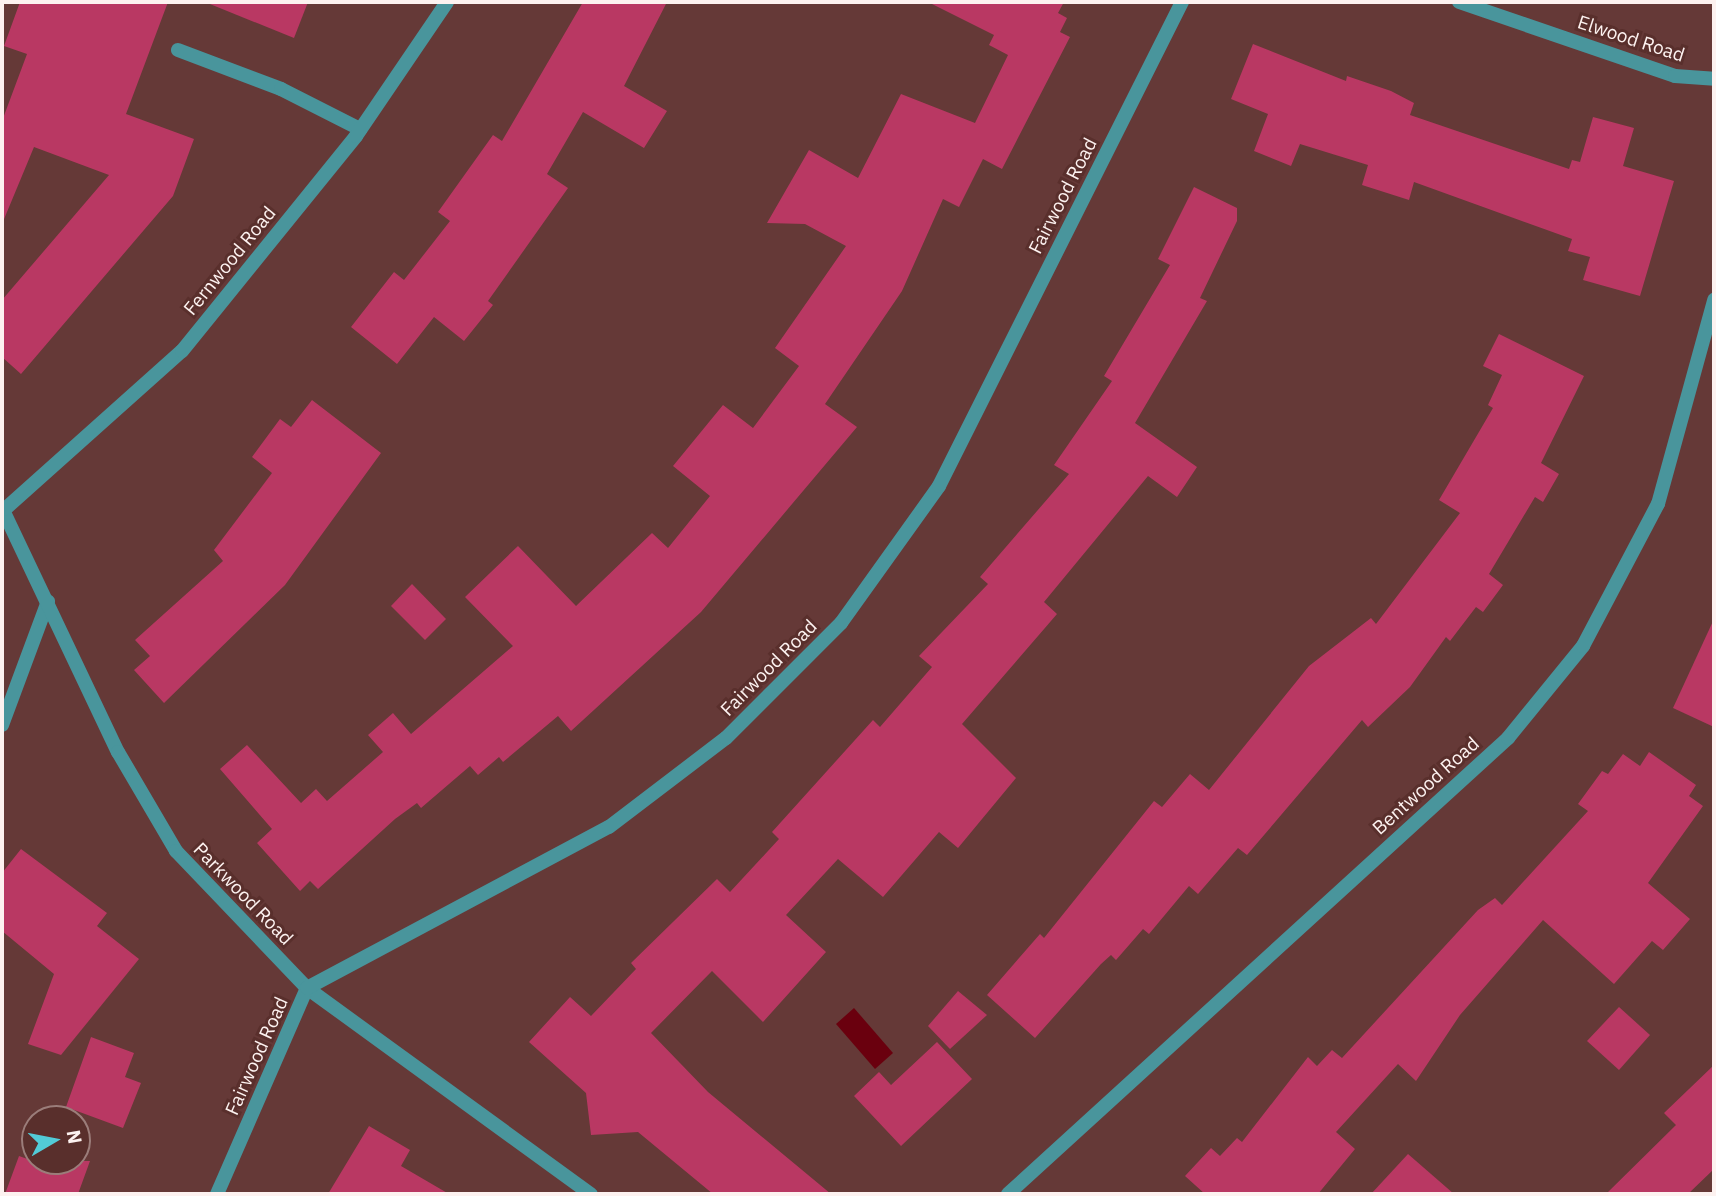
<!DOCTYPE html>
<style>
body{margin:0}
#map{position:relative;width:1716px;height:1196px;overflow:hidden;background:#653937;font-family:"IBM Plex Sans",sans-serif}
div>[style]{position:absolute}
.water>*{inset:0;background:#6a000e}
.building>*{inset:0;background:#b93863}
.lane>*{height:14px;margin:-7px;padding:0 7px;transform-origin:7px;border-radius:7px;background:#49959c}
.street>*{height:14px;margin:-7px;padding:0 7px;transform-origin:7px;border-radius:7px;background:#49959c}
span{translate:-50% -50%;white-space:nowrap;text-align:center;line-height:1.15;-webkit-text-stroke:6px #592f2c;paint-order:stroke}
.street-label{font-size:19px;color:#fdf2f0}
.frame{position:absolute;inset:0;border:4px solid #fdf2f0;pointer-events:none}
.north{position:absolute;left:21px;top:1105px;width:70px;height:70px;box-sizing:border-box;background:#592f2c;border:2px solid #9b7d7a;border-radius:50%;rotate:80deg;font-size:19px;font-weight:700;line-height:28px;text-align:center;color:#fdf2f0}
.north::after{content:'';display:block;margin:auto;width:24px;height:32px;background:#52cbd7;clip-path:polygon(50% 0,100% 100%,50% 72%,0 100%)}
</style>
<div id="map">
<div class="water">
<i style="clip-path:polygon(854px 1008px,893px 1053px,875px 1069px,836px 1024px)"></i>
</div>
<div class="building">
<i style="clip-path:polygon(20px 2px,168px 2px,126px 114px,194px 139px,173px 196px,21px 374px,2px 357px,2px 300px,109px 175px,34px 147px,2px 224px,2px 121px,27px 54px,4px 46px)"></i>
<i style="clip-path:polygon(205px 2px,308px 2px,294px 38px)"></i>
<i style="clip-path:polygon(583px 2px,667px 2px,624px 86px,667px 111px,644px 148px,583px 112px,547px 174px,568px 188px,488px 301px,493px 305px,464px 341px,434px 317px,397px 364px,351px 327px,394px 272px,404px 280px,450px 221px,438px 212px,493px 135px,502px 141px)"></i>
<i style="clip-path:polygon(928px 2px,1064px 2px,1058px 13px,1067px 18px,1060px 32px,1070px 37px,1002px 169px,983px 159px,959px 207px,943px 199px,902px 291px,825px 404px,857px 427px,701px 612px,571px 731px,558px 716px,503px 762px,499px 757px,478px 775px,470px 766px,421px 808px,417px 803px,395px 819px,318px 889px,310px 881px,300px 891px,257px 843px,272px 829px,220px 769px,247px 745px,301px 803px,316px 789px,327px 801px,383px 752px,368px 735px,393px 713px,411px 734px,513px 646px,465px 597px,518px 546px,576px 606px,652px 533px,668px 548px,710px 496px,673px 466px,723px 405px,753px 428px,799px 366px,775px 348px,846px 246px,805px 224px,767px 223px,809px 150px,858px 178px,901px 94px,975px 123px,1008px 55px,989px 45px,994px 35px)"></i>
<i style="clip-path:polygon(1253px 44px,1346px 81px,1347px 76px,1391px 91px,1414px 103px,1410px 115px,1569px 169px,1572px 160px,1580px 162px,1593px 117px,1634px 128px,1623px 166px,1674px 181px,1640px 296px,1583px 280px,1590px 257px,1568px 251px,1572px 239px,1414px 182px,1409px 200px,1362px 185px,1368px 165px,1300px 144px,1291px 166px,1254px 151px,1268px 114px,1231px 99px)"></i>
<i style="clip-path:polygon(1194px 187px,1237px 208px,1237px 221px,1200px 298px,1207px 301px,1135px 423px,1197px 467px,1177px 497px,1148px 476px,1044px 602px,1057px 614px,962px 724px,1016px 778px,958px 848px,939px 832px,883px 897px,838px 859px,786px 915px,826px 952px,763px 1022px,712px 971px,651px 1033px,708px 1092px,831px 1194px,713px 1194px,638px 1132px,591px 1135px,586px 1093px,529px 1042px,570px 997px,591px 1016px,636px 969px,631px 963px,717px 879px,730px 892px,779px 839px,772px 832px,873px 720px,880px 727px,932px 667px,919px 656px,988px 584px,980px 577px,1069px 474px,1054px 465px,1112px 381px,1104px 376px,1170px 265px,1158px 259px)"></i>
<i style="clip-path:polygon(1499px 334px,1584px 376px,1541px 463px,1559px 474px,1543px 502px,1535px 497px,1489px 574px,1503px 585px,1483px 612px,1476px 607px,1450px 641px,1446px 637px,1410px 687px,1368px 727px,1362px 720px,1247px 855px,1238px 848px,1198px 894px,1189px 886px,1149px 934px,1143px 929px,1116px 960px,1111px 955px,1101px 964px,1035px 1038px,987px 995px,1040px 934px,1044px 938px,1154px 801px,1162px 807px,1190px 774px,1209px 790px,1309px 666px,1371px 618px,1376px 624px,1460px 513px,1439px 500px,1493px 408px,1488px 405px,1502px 375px,1483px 366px)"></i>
<i style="clip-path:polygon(312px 400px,381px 453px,285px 585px,164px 703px,134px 670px,150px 656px,135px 640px,223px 561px,214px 550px,272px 473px,252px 457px,280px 419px,291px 427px)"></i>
<i style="clip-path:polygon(412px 584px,446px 619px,425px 640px,391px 606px)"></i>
<i style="clip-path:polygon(1714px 619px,1714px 727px,1673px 708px)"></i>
<i style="clip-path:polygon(1649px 752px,1696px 785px,1689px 796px,1703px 806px,1648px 883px,1690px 919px,1663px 950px,1652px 941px,1614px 984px,1543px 920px,1460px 1015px,1416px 1081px,1398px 1064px,1336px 1132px,1355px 1149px,1318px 1194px,1205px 1194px,1185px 1176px,1211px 1148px,1220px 1156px,1237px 1138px,1242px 1142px,1308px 1057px,1317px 1066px,1332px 1050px,1342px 1058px,1478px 910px,1495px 898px,1502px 905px,1588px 811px,1578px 804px,1602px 771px,1608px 774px,1623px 754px,1640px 766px)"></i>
<i style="clip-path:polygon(21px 849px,107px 913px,97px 926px,139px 959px,61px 1055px,28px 1044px,54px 974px,2px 931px,2px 873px)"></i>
<i style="clip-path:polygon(958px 991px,987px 1015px,950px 1049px,928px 1026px)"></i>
<i style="clip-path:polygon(1619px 1007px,1650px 1035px,1619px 1070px,1587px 1041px)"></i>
<i style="clip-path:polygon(91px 1037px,134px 1053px,125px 1077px,141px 1083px,123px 1128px,66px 1107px)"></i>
<i style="clip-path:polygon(937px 1042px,972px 1079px,901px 1146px,854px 1096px,879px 1072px,891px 1085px)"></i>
<i style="clip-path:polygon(1714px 1065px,1714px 1169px,1688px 1194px,1606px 1194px,1676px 1125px,1664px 1113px)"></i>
<i style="clip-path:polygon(369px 1126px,410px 1150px,401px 1166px,449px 1194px,328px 1194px)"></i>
<i style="clip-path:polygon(1408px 1154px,1454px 1194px,1371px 1194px)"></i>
<i style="clip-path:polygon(19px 1156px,33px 1161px,90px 1161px,78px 1194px,5px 1194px)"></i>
</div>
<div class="lane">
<i style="left:178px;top:50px;width:110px;rotate:20.7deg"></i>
<i style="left:281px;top:89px;width:89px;rotate:26.9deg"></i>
<i style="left:2px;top:725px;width:132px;rotate:-69.6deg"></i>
</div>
<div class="street">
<i style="left:1459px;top:2px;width:228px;rotate:18.9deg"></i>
<i style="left:1675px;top:76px;width:39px;rotate:4deg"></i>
<i style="left:2px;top:508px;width:270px;rotate:64.6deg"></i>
<i style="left:118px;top:752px;width:115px;rotate:59.6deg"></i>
<i style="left:176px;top:851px;width:190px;rotate:46.3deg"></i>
<i style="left:307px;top:988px;width:351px;rotate:36deg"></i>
<i style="left:5px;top:509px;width:237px;rotate:-41.8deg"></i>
<i style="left:182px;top:351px;width:277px;rotate:-51deg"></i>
<i style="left:356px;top:136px;width:162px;rotate:-55.8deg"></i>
<i style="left:217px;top:1194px;width:225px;rotate:-66.4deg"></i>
<i style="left:307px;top:988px;width:342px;rotate:-28.1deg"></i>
<i style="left:609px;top:827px;width:147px;rotate:-37.3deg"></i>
<i style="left:726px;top:738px;width:163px;rotate:-45deg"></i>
<i style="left:841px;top:623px;width:168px;rotate:-54.4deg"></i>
<i style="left:939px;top:486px;width:542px;rotate:-63.34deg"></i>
<i style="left:1008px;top:1194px;width:677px;rotate:-42.36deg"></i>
<i style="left:1508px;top:738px;width:119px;rotate:-50.8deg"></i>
<i style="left:1583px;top:646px;width:161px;rotate:-62.2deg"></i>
<i style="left:1658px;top:504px;width:212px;rotate:-74.6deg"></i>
</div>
<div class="street-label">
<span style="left:1631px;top:39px;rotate:18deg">Elwood Road</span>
<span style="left:1063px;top:196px;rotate:-63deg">Fairwood Road</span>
<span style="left:230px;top:261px;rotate:-51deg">Fernwood Road</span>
<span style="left:769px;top:668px;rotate:-45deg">Fairwood Road</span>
<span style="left:1426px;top:786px;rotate:-42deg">Bentwood Road</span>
<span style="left:243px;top:894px;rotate:46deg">Parkwood Road</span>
<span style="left:257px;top:1056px;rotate:-66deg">Fairwood Road</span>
</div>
<div class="frame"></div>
<div class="north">N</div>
</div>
